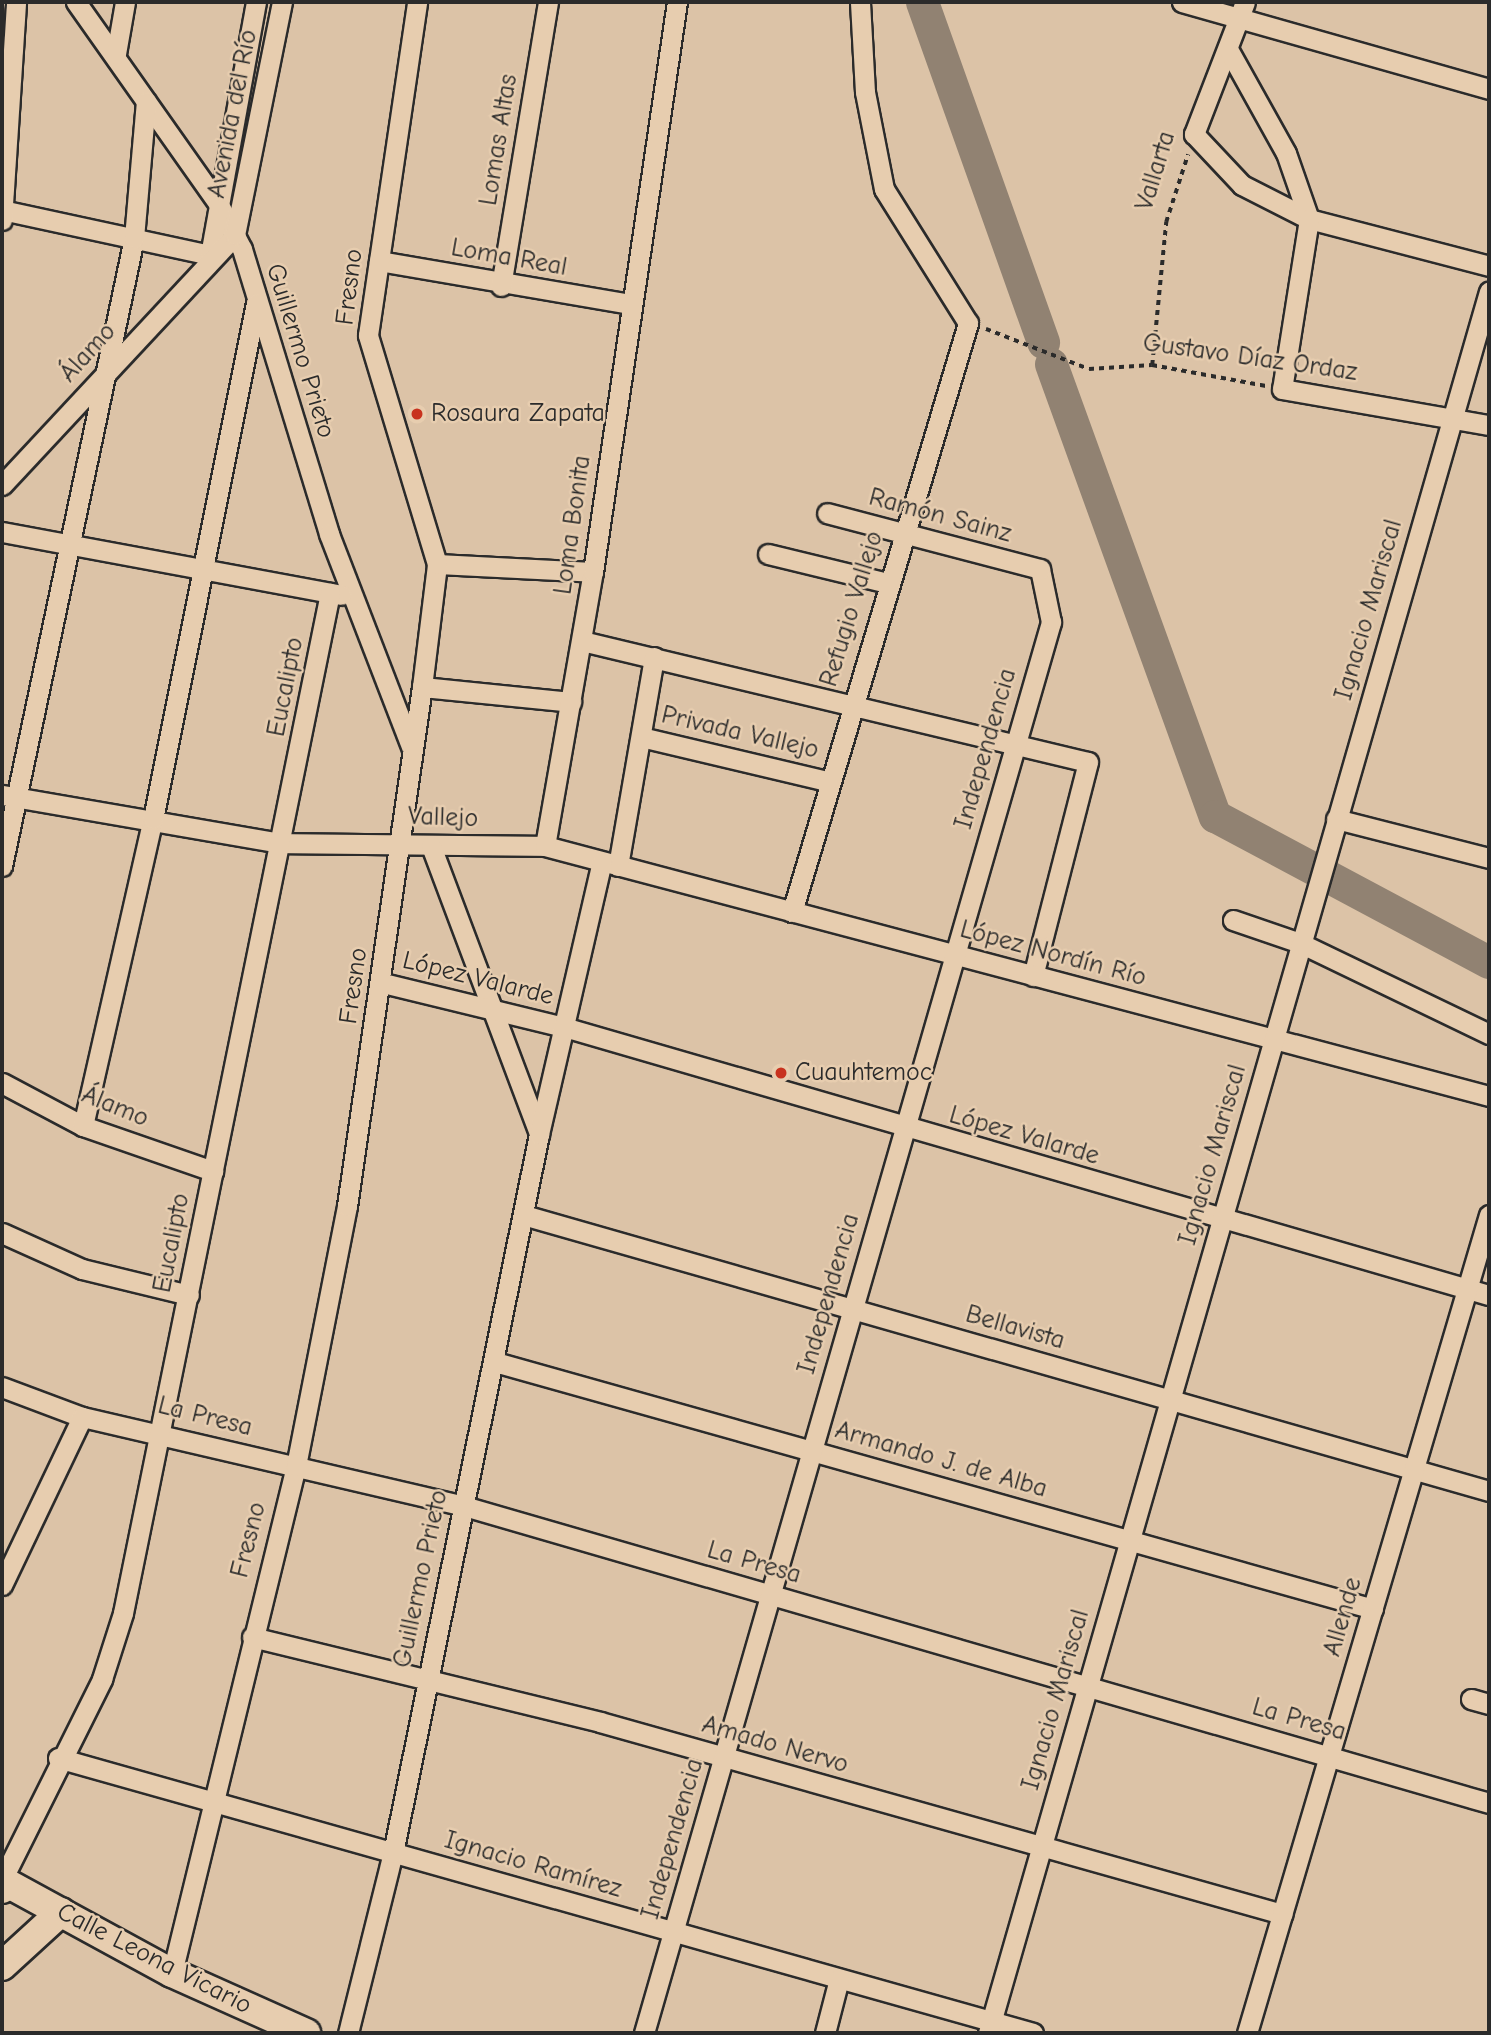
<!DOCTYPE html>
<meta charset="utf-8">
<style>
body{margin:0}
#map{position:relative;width:1491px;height:2035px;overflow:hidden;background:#dcc3a7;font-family:"Comic Neue",sans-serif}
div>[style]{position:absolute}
.river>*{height:33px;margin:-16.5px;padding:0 16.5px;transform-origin:16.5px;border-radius:16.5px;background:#918272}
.path>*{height:3.5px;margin-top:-1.75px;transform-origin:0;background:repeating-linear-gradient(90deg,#2b2b2b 0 5px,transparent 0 10px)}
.roads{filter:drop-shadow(2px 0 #2b2b2b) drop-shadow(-2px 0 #2b2b2b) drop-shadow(0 2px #2b2b2b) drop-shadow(0 -2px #2b2b2b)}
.street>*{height:19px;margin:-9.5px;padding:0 9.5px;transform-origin:9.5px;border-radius:9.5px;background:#e7cdaf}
.secondary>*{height:28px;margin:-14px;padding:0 14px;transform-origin:14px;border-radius:14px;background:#e7cdaf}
.dots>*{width:19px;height:19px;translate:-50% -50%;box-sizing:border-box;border:4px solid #e7cdaf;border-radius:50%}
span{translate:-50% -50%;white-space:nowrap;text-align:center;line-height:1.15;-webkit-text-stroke:5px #e7cdaf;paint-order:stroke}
.street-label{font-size:26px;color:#2b2b2b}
.poi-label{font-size:26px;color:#2b2b2b}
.left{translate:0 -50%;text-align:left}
.frame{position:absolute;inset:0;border:4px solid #2b2b2b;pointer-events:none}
</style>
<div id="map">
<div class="river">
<i style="left:922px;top:2px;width:361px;rotate:70.4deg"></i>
<i style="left:1051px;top:364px;width:481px;rotate:70.1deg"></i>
<i style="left:1215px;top:816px;width:310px;rotate:28.1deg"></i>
</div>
<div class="path">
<i style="left:986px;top:329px;width:110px;rotate:21.2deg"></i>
<i style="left:1089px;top:369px;width:63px;rotate:-3.6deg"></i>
<i style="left:1152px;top:365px;width:116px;rotate:10.4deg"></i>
<i style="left:1152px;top:365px;width:144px;rotate:-84.4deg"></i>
<i style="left:1166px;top:222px;width:71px;rotate:-72.1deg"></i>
</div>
<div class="roads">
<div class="street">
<i style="left:76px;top:2px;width:246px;rotate:54.8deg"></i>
<i style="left:218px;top:203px;width:52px;rotate:62.4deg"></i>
<i style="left:242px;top:249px;width:298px;rotate:73deg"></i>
<i style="left:329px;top:534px;width:228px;rotate:68.9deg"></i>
<i style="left:1182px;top:2px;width:319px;rotate:15.8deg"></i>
<i style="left:1245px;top:2px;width:142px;rotate:111.1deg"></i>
<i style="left:1194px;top:134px;width:70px;rotate:46.7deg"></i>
<i style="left:1242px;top:185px;width:75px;rotate:26.9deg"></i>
<i style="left:1309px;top:219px;width:186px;rotate:14.6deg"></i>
<i style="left:1228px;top:49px;width:119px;rotate:60.9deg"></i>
<i style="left:1286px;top:153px;width:70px;rotate:70.8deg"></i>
<i style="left:1309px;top:219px;width:172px;rotate:99deg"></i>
<i style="left:1282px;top:389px;width:210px;rotate:9.9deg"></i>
<i style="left:116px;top:54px;width:53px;rotate:-80.2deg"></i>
<i style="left:2px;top:210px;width:213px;rotate:12.2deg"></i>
<i style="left:2px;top:220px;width:218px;rotate:-86.3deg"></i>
<i style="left:210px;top:255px;width:257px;rotate:-79.7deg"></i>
<i style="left:379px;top:261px;width:255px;rotate:9.7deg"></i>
<i style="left:501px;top:286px;width:288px;rotate:-80.6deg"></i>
<i style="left:2px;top:485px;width:342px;rotate:-47deg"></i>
<i style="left:235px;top:235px;width:238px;rotate:-78.6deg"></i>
<i style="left:2px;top:532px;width:345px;rotate:10.5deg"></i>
<i style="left:768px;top:554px;width:123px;rotate:13.6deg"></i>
<i style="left:437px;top:564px;width:156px;rotate:2.9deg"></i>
<i style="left:582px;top:641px;width:520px;rotate:13.45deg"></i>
<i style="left:1088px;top:762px;width:221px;rotate:104.4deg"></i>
<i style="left:422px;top:687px;width:150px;rotate:5.7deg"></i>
<i style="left:641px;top:737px;width:191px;rotate:13.3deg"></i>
<i style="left:2px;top:795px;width:281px;rotate:9.8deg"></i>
<i style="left:279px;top:843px;width:266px;rotate:0.6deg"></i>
<i style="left:545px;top:846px;width:977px;rotate:14.83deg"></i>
<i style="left:1336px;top:819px;width:158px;rotate:14.3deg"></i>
<i style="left:431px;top:846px;width:308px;rotate:69.4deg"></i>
<i style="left:545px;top:846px;width:278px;rotate:-80.1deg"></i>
<i style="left:593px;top:572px;width:576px;rotate:-81.62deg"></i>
<i style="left:2px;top:866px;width:642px;rotate:-78.13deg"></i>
<i style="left:134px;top:238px;width:137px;rotate:-85deg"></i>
<i style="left:618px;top:866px;width:212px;rotate:-80.2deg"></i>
<i style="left:792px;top:912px;width:615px;rotate:-73.36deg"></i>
<i style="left:968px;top:323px;width:158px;rotate:-122.1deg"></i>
<i style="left:884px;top:189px;width:99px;rotate:-101.1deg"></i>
<i style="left:865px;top:92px;width:90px;rotate:-93.2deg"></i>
<i style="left:1233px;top:920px;width:71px;rotate:18.9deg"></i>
<i style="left:1300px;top:943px;width:210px;rotate:25.7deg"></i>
<i style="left:383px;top:983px;width:186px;rotate:13.7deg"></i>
<i style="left:564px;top:1027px;width:963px;rotate:16.16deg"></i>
<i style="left:2px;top:1083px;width:92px;rotate:28deg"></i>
<i style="left:83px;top:1126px;width:138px;rotate:19.1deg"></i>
<i style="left:83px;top:1126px;width:315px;rotate:-77.2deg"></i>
<i style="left:153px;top:819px;width:526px;rotate:-78.71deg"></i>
<i style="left:527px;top:1216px;width:1001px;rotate:15.95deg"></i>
<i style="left:2px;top:1233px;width:88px;rotate:24.2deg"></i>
<i style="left:82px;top:1269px;width:110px;rotate:13.7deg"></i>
<i style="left:495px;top:1362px;width:912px;rotate:15.71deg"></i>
<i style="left:2px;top:1387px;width:85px;rotate:20.6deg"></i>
<i style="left:82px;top:1417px;width:392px;rotate:13.1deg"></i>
<i style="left:464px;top:1506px;width:1067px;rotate:16.16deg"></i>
<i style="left:2px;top:1585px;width:186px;rotate:-64.5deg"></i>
<i style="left:252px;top:1637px;width:358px;rotate:13.7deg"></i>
<i style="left:600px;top:1722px;width:709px;rotate:15.72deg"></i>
<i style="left:1471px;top:1699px;width:19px;rotate:16deg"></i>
<i style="left:58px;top:1758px;width:1013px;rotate:15.75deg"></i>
<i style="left:2px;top:1880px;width:225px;rotate:-63.5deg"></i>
<i style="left:102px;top:1679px;width:69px;rotate:-72.3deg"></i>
<i style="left:123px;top:1613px;width:1041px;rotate:-78.53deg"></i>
<i style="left:172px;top:1973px;width:522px;rotate:-76.26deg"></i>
<i style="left:296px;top:1466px;width:265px;rotate:-78.9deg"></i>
<i style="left:347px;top:1206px;width:524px;rotate:-81.78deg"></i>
<i style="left:422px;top:687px;width:124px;rotate:-83deg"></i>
<i style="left:437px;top:564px;width:239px;rotate:-106.8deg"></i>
<i style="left:368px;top:335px;width:337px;rotate:-81.6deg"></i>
<i style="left:348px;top:2033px;width:186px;rotate:-76deg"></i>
<i style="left:393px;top:1853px;width:734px;rotate:-78.52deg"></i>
<i style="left:539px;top:1134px;width:279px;rotate:-77deg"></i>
<i style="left:644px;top:2033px;width:1469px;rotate:-73.91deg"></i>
<i style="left:1051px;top:622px;width:54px;rotate:-101.7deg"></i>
<i style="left:1040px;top:569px;width:220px;rotate:-165.3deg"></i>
<i style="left:825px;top:2033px;width:56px;rotate:-75.5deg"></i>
<i style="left:988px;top:2033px;width:1812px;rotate:-73.95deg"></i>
<i style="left:1247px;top:2033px;width:853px;rotate:-73.52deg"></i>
</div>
<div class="secondary">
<i style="left:2px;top:1889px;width:8px;rotate:-67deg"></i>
<i style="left:5px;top:1882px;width:190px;rotate:28.6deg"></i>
<i style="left:172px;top:1973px;width:147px;rotate:24.1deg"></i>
<i style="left:2px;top:1966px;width:80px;rotate:-42.5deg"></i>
</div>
</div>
<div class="dots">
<i style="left:417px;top:414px;background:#c8321e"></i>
<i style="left:781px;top:1073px;background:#c8321e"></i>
</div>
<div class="street-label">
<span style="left:233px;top:114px;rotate:-79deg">Avenida del Río</span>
<span style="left:499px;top:140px;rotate:-81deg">Lomas Altas</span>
<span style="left:1156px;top:171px;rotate:-73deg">Vallarta</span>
<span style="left:509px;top:258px;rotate:10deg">Loma Real</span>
<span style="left:350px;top:287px;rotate:-83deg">Fresno</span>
<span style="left:300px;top:351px;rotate:73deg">Guillermo Prieto</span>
<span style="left:88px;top:353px;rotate:-48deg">Álamo</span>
<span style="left:1250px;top:358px;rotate:8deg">Gustavo Díaz Ordaz</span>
<span style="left:940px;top:516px;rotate:15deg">Ramón Sainz</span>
<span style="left:573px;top:525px;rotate:-82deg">Loma Bonita</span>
<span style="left:852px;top:609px;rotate:-73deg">Refugio Vallejo</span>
<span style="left:1369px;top:610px;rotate:-74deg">Ignacio Mariscal</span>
<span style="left:286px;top:687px;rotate:-79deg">Eucalipto</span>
<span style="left:740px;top:733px;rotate:13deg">Privada Vallejo</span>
<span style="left:986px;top:749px;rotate:-74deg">Independencia</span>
<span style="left:443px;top:818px;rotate:2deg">Vallejo</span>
<span style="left:1053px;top:954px;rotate:15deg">López Nordín Río</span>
<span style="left:478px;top:979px;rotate:14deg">López Valarde</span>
<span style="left:354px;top:986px;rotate:-82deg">Fresno</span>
<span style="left:115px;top:1107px;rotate:22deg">Álamo</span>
<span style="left:1024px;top:1136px;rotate:16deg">López Valarde</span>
<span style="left:1213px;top:1155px;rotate:-74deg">Ignacio Mariscal</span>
<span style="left:172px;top:1243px;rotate:-79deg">Eucalipto</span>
<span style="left:829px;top:1294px;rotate:-74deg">Independencia</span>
<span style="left:1015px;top:1328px;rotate:16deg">Bellavista</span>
<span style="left:205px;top:1417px;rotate:14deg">La Presa</span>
<span style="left:941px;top:1460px;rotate:16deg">Armando J. de Alba</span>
<span style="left:249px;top:1540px;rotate:-76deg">Fresno</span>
<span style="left:754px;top:1563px;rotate:16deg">La Presa</span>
<span style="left:421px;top:1579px;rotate:-78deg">Guillermo Prieto</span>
<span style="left:1343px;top:1617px;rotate:-74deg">Allende</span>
<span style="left:1056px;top:1700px;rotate:-74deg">Ignacio Mariscal</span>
<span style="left:1299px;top:1720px;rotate:16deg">La Presa</span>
<span style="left:775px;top:1745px;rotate:16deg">Amado Nervo</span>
<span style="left:673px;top:1839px;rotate:-74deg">Independencia</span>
<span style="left:533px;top:1865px;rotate:16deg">Ignacio Ramírez</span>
<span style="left:154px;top:1959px;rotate:27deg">Calle Leona Vicario</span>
</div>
<div class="poi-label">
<span class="left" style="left:431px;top:414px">Rosaura Zapata</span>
<span class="left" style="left:795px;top:1073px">Cuauhtemoc</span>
</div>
<div class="frame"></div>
</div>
